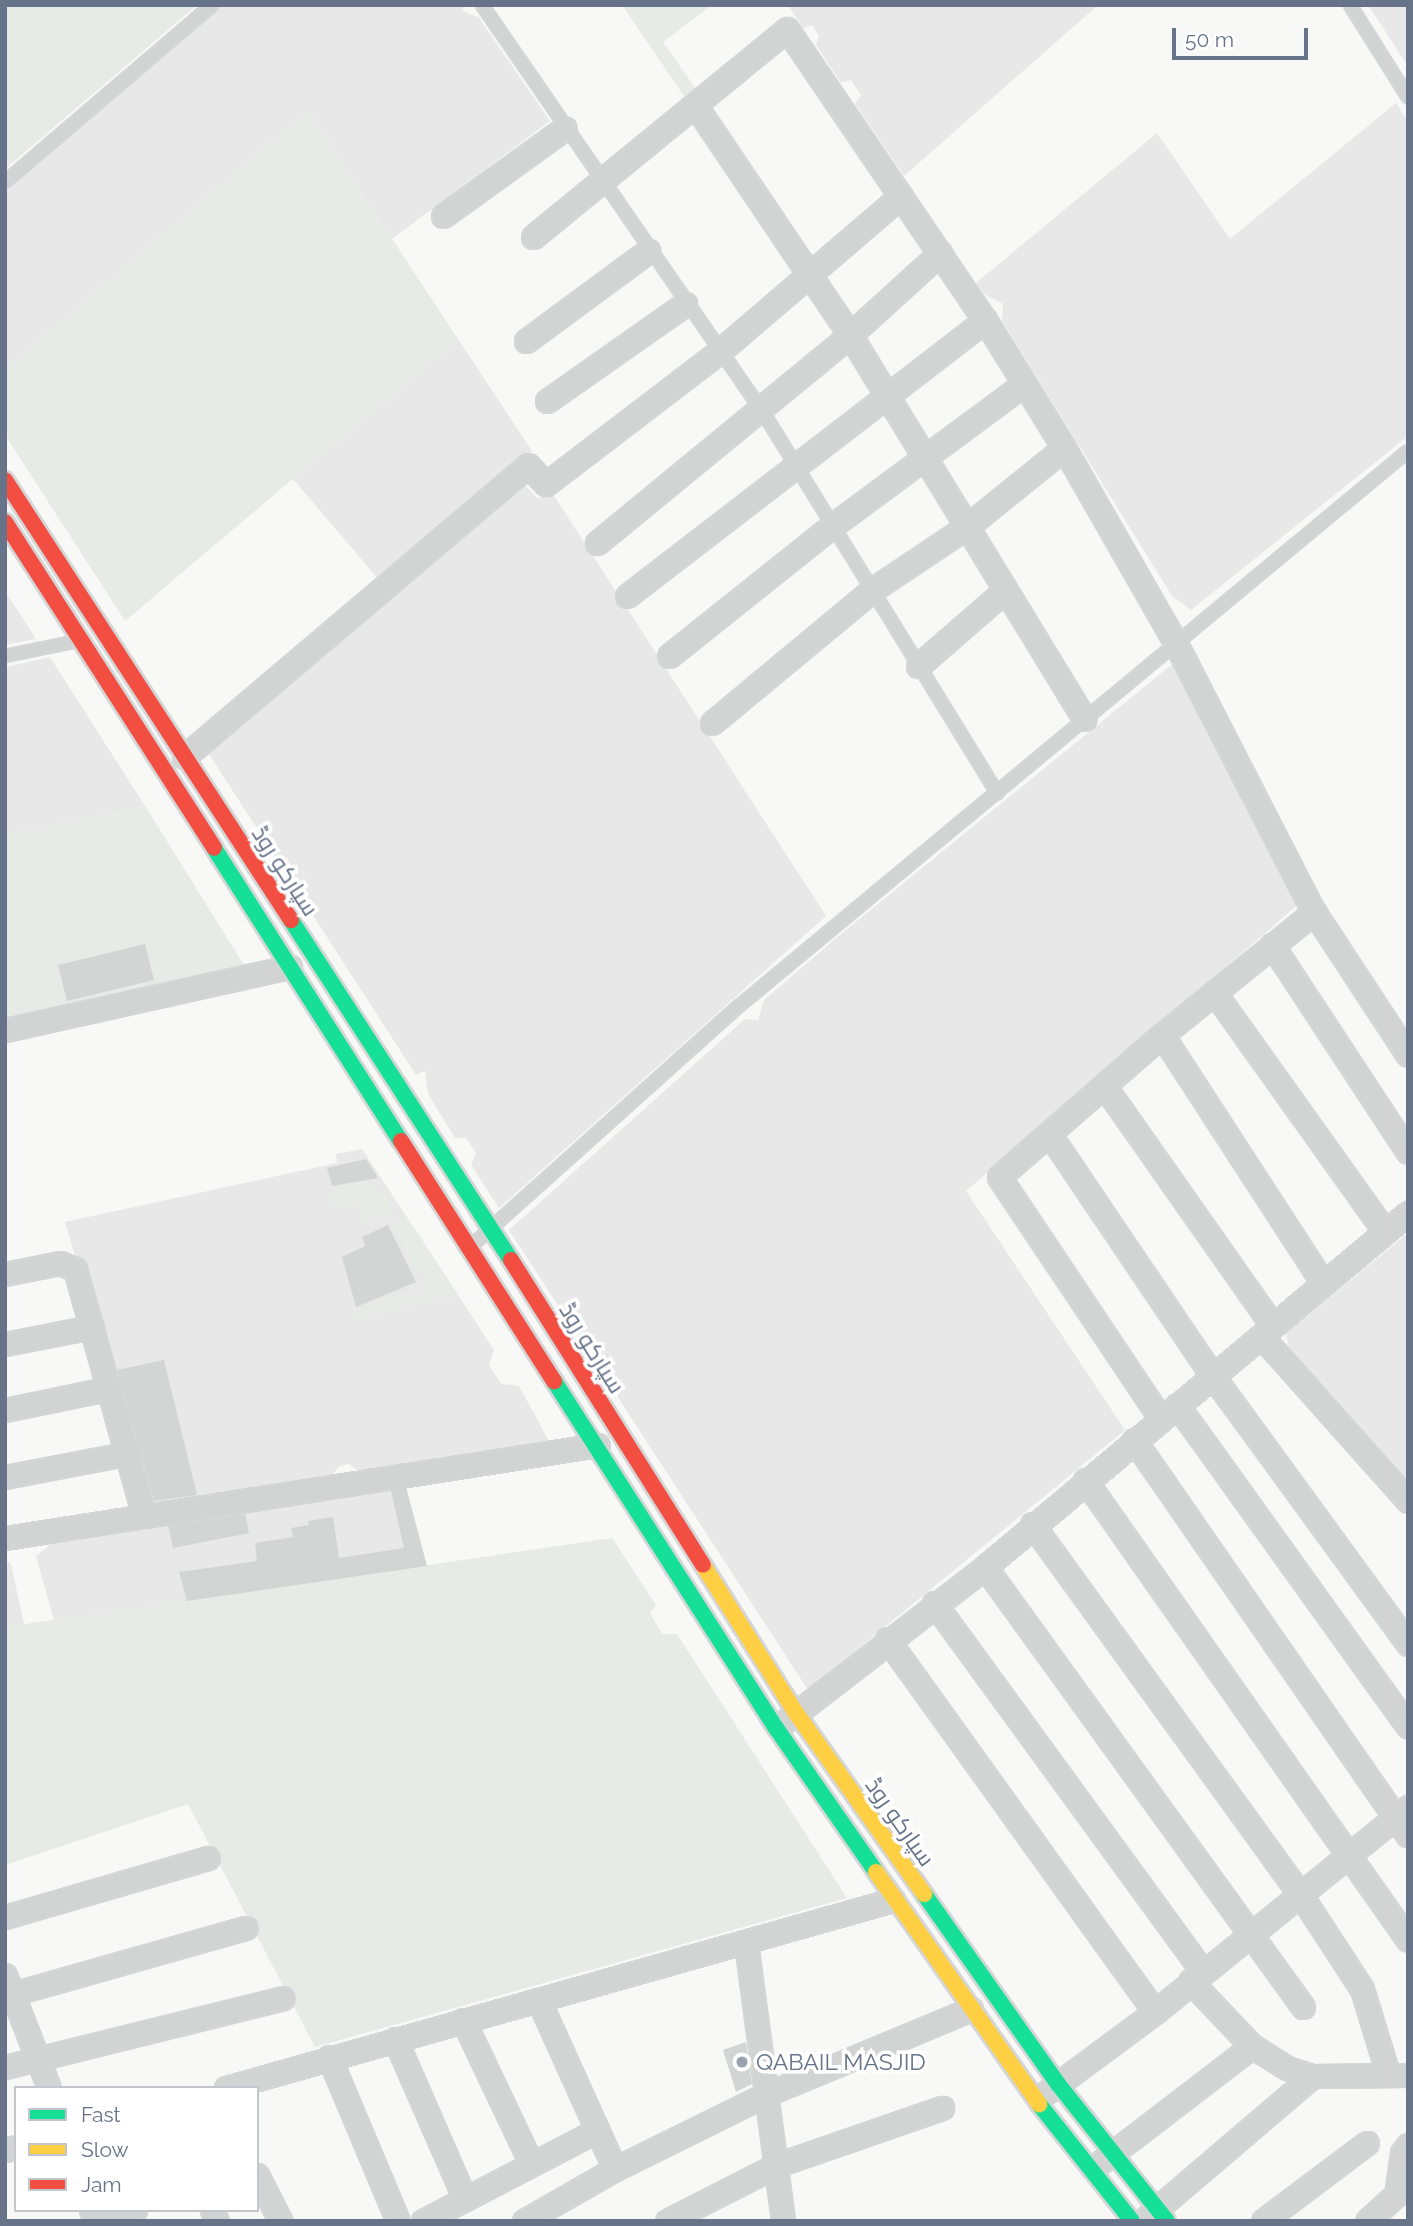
<!DOCTYPE html>
<meta charset="utf-8">
<style>
body{margin:0}
#map{position:relative;width:1413px;height:2226px;overflow:hidden;background:#f8f8f7;font-family:Raleway,Cairo,sans-serif}
div>[style]{position:absolute}
.built>*{inset:0;background:#e8e8e9}
.green>*{inset:0;background:#e7ebe5}
.building>*{inset:0;background:#d3d4d4}
.roads{filter:drop-shadow(2px 0 #d3d5d6) drop-shadow(-2px 0 #d3d5d6) drop-shadow(0 2px #d3d5d6) drop-shadow(0 -2px #d3d5d6)}
.lane>*{height:10px;margin:-5px;padding:0 5px;transform-origin:5px;border-radius:5px;background:#d2d3d3}
.street>*{height:21px;margin:-10.5px;padding:0 10.5px;transform-origin:10.5px;border-radius:10.5px;background:#d2d3d3}
.fast>*{height:16px;margin:-8px;padding:0 8px;transform-origin:8px;border-radius:8px;background:#16e098}
.slow>*{height:16px;margin:-8px;padding:0 8px;transform-origin:8px;border-radius:8px;background:#ffcf43}
.jam>*{height:16px;margin:-8px;padding:0 8px;transform-origin:8px;border-radius:8px;background:#f24e42}
.dots>*{width:19px;height:19px;translate:-50% -50%;box-sizing:border-box;border:4px solid #fff;border-radius:50%}
span{translate:-50% -50%;white-space:nowrap;text-align:center;line-height:1.15;-webkit-text-stroke:7px #fff;paint-order:stroke}
.street-label{font-size:23px;color:#677388}
.poi-label{font-size:23px;color:#677388}
.left{translate:0 -50%;text-align:left}
.frame{position:absolute;inset:0;border:7px solid #677388;pointer-events:none}
.legend{position:absolute;left:14px;top:2086px;width:245px;height:126px;box-sizing:border-box;background:#fff;border:2px solid #c2c7cf;margin:0;padding:9px 12px;list-style:none;font-size:21px;color:#677388}
.legend li{display:flex;align-items:center;gap:14px;height:35px}
.legend b{width:35px;border:2px solid #c2c7cf}
.scale{position:absolute;left:1172px;top:28px;width:136px;height:32px;box-sizing:border-box;border:4px solid #677388;border-top:0;padding-left:9px;font-size:21px;line-height:24px;white-space:nowrap;color:#677388;-webkit-text-stroke:5px #fff;paint-order:stroke}
</style>
<div id="map">
<div class="built">
<i style="clip-path:polygon(222px 5px,466px 5px,462px 10px,479px 18px,550px 121px,392px 239px,308px 111px,5px 370px,5px 192px)"></i>
<i style="clip-path:polygon(788px 5px,1098px 5px,904px 176px,855px 104px,861px 95px,851px 80px,841px 83px,816px 45px,819px 36px,812px 25px,803px 28px)"></i>
<i style="clip-path:polygon(1368px 5px,1408px 5px,1408px 67px,1393px 43px)"></i>
<i style="clip-path:polygon(1396px 103px,1408px 122px,1408px 436px,1191px 610px,1172px 596px,1002px 321px,1003px 304px,984px 294px,976px 283px,1157px 133px,1230px 239px)"></i>
<i style="clip-path:polygon(458px 339px,532px 451px,380px 581px,293px 479px)"></i>
<i style="clip-path:polygon(520px 480px,538px 499px,551px 491px,826px 916px,499px 1208px,471px 1165px,476px 1153px,466px 1138px,455px 1138px,428px 1094px,425px 1071px,416px 1075px,205px 748px)"></i>
<i style="clip-path:polygon(5px 591px,31px 631px,36px 639px,5px 645px)"></i>
<i style="clip-path:polygon(50px 657px,145px 806px,5px 835px,5px 667px)"></i>
<i style="clip-path:polygon(1175px 662px,1300px 903px,966px 1191px,1125px 1430px,808px 1690px,509px 1230px,745px 1019px,758px 1020px,764px 1000px,841px 934px)"></i>
<i style="clip-path:polygon(362px 1149px,494px 1350px,489px 1365px,501px 1384px,519px 1386px,549px 1441px,358px 1471px,349px 1464px,340px 1466px,332px 1475px,149px 1506px,65px 1222px,337px 1163px,336px 1154px)"></i>
<i style="clip-path:polygon(1408px 1233px,1408px 1482px,1289px 1348px,1286px 1333px)"></i>
<i style="clip-path:polygon(405px 1482px,427px 1566px,54px 1621px,36px 1556px,60px 1537px,354px 1491px,361px 1495px,381px 1492px,385px 1485px)"></i>
<i style="clip-path:polygon(5px 1560px,11px 1564px,24px 1624px,5px 1627px)"></i>
</div>
<div class="green">
<i style="clip-path:polygon(5px 5px,197px 5px,5px 169px)"></i>
<i style="clip-path:polygon(622px 5px,712px 5px,663px 42px,698px 92px,688px 102px)"></i>
<i style="clip-path:polygon(308px 111px,458px 339px,125px 621px,5px 435px,5px 370px)"></i>
<i style="clip-path:polygon(145px 806px,244px 965px,5px 1022px,5px 835px)"></i>
<i style="clip-path:polygon(367px 1181px,384px 1195px,398px 1223px,407px 1217px,459px 1296px,351px 1321px,350px 1315px,392px 1294px,419px 1294px,425px 1273px,416px 1270px,391px 1224px,391px 1217px,363px 1222px,359px 1204px,334px 1209px,331px 1189px)"></i>
<i style="clip-path:polygon(612px 1538px,656px 1605px,650px 1613px,662px 1634px,677px 1634px,847px 1898px,315px 2047px,188px 1804px,5px 1865px,5px 1627px)"></i>
</div>
<div class="building">
<i style="clip-path:polygon(145px 944px,154px 980px,67px 1001px,58px 965px)"></i>
<i style="clip-path:polygon(366px 1159px,378px 1178px,332px 1186px,327px 1168px)"></i>
<i style="clip-path:polygon(388px 1225px,416px 1282px,356px 1307px,342px 1257px,365px 1246px,362px 1237px)"></i>
<i style="clip-path:polygon(164px 1360px,197px 1495px,154px 1501px,117px 1370px)"></i>
<i style="clip-path:polygon(406px 1488px,427px 1566px,187px 1601px,179px 1572px,257px 1561px,255px 1543px,293px 1537px,291px 1528px,309px 1525px,308px 1521px,333px 1517px,339px 1558px,404px 1548px,391px 1491px)"></i>
<i style="clip-path:polygon(245px 1514px,249px 1533px,173px 1548px,168px 1526px)"></i>
<i style="clip-path:polygon(746px 2042px,752px 2084px,736px 2092px,723px 2050px)"></i>
</div>
<div class="roads">
<div class="lane">
<i style="left:482px;top:5px;width:491px;rotate:55.4deg"></i>
<i style="left:761px;top:409px;width:451px;rotate:58.4deg"></i>
<i style="left:1350px;top:5px;width:109px;rotate:57.8deg"></i>
<i style="left:5px;top:182px;width:272px;rotate:-40.5deg"></i>
<i style="left:5px;top:656px;width:75px;rotate:-11.6deg"></i>
<i style="left:469px;top:1248px;width:363px;rotate:-41.9deg"></i>
<i style="left:739px;top:1006px;width:869px;rotate:-39.68deg"></i>
</div>
<div class="street">
<i style="left:695px;top:105px;width:277px;rotate:56deg"></i>
<i style="left:850px;top:335px;width:450px;rotate:58.6deg"></i>
<i style="left:443px;top:216px;width:150px;rotate:-35.8deg"></i>
<i style="left:533px;top:237px;width:328px;rotate:-39.3deg"></i>
<i style="left:787px;top:29px;width:352px;rotate:55.8deg"></i>
<i style="left:985px;top:320px;width:150px;rotate:58.3deg"></i>
<i style="left:1064px;top:448px;width:224px;rotate:60.2deg"></i>
<i style="left:1175px;top:642px;width:304px;rotate:62.8deg"></i>
<i style="left:1314px;top:912px;width:171px;rotate:56.7deg"></i>
<i style="left:526px;top:341px;width:152px;rotate:-36.4deg"></i>
<i style="left:547px;top:401px;width:169px;rotate:-35.1deg"></i>
<i style="left:597px;top:543px;width:328px;rotate:-39.4deg"></i>
<i style="left:850px;top:335px;width:122px;rotate:-42.3deg"></i>
<i style="left:627px;top:596px;width:452px;rotate:-37.6deg"></i>
<i style="left:669px;top:656px;width:208px;rotate:-38.6deg"></i>
<i style="left:832px;top:526px;width:239px;rotate:-36.5deg"></i>
<i style="left:918px;top:666px;width:113px;rotate:-41deg"></i>
<i style="left:712px;top:723px;width:208px;rotate:-39.7deg"></i>
<i style="left:872px;top:590px;width:112px;rotate:-33.7deg"></i>
<i style="left:965px;top:528px;width:127px;rotate:-38.9deg"></i>
<i style="left:184px;top:757px;width:451px;rotate:-40.3deg"></i>
<i style="left:528px;top:465px;width:26px;rotate:47deg"></i>
<i style="left:546px;top:484px;width:219px;rotate:-37.4deg"></i>
<i style="left:720px;top:351px;width:238px;rotate:-40.6deg"></i>
<i style="left:1272px;top:945px;width:248px;rotate:56.7deg"></i>
<i style="left:1214px;top:992px;width:295px;rotate:54.5deg"></i>
<i style="left:5px;top:1030px;width:292px;rotate:-12.5deg"></i>
<i style="left:1162px;top:1035px;width:296px;rotate:57deg"></i>
<i style="left:1105px;top:1087px;width:292px;rotate:54.9deg"></i>
<i style="left:1050px;top:1135px;width:290px;rotate:56deg"></i>
<i style="left:1212px;top:1375px;width:333px;rotate:53.9deg"></i>
<i style="left:5px;top:1274px;width:56px;rotate:-11.3deg"></i>
<i style="left:60px;top:1263px;width:16px;rotate:22deg"></i>
<i style="left:75px;top:1269px;width:256px;rotate:74.4deg"></i>
<i style="left:1262px;top:1337px;width:220px;rotate:48.3deg"></i>
<i style="left:5px;top:1344px;width:89px;rotate:-11.1deg"></i>
<i style="left:1177px;top:1405px;width:396px;rotate:54.3deg"></i>
<i style="left:5px;top:1410px;width:108px;rotate:-11.7deg"></i>
<i style="left:1161px;top:1419px;width:291px;rotate:-123.8deg"></i>
<i style="left:999px;top:1177px;width:216px;rotate:-41.1deg"></i>
<i style="left:1162px;top:1035px;width:196px;rotate:-39deg"></i>
<i style="left:1134px;top:1440px;width:481px;rotate:55.3deg"></i>
<i style="left:5px;top:1477px;width:127px;rotate:-10.9deg"></i>
<i style="left:1085px;top:1480px;width:562px;rotate:54.92deg"></i>
<i style="left:1032px;top:1524px;width:457px;rotate:54.1deg"></i>
<i style="left:1300px;top:1894px;width:113px;rotate:56.9deg"></i>
<i style="left:1362px;top:1989px;width:89px;rotate:73deg"></i>
<i style="left:5px;top:1538px;width:600px;rotate:-8.91deg"></i>
<i style="left:985px;top:1567px;width:543px;rotate:54.14deg"></i>
<i style="left:934px;top:1603px;width:454px;rotate:53.9deg"></i>
<i style="left:887px;top:1639px;width:459px;rotate:54.3deg"></i>
<i style="left:786px;top:1721px;width:252px;rotate:-37.7deg"></i>
<i style="left:985px;top:1567px;width:552px;rotate:-39.93deg"></i>
<i style="left:5px;top:1917px;width:211px;rotate:-16.2deg"></i>
<i style="left:746px;top:1943px;width:280px;rotate:82.4deg"></i>
<i style="left:5px;top:1975px;width:121px;rotate:68.7deg"></i>
<i style="left:1190px;top:1981px;width:90px;rotate:46.4deg"></i>
<i style="left:1252px;top:2046px;width:41px;rotate:32.2deg"></i>
<i style="left:1287px;top:2068px;width:26px;rotate:18deg"></i>
<i style="left:1312px;top:2076px;width:96px;rotate:-0.6deg"></i>
<i style="left:5px;top:1996px;width:250px;rotate:-15.8deg"></i>
<i style="left:539px;top:2001px;width:184px;rotate:65.7deg"></i>
<i style="left:463px;top:2020px;width:158px;rotate:64.6deg"></i>
<i style="left:395px;top:2039px;width:172px;rotate:66.4deg"></i>
<i style="left:329px;top:2057px;width:178px;rotate:67.2deg"></i>
<i style="left:5px;top:2067px;width:286px;rotate:-13.9deg"></i>
<i style="left:226px;top:2088px;width:693px;rotate:-15.74deg"></i>
<i style="left:1047px;top:2092px;width:134px;rotate:-36.5deg"></i>
<i style="left:1155px;top:2012px;width:326px;rotate:-39deg"></i>
<i style="left:5px;top:2150px;width:11px;rotate:-15deg"></i>
<i style="left:1101px;top:2162px;width:190px;rotate:-37.5deg"></i>
<i style="left:257px;top:2175px;width:51px;rotate:62.9deg"></i>
<i style="left:91px;top:2210px;width:13px;rotate:61deg"></i>
<i style="left:212px;top:2210px;width:12px;rotate:66deg"></i>
<i style="left:1146px;top:2218px;width:218px;rotate:-40.5deg"></i>
<i style="left:113px;top:2221px;width:25px;rotate:-27deg"></i>
<i style="left:423px;top:2221px;width:197px;rotate:-27.5deg"></i>
<i style="left:524px;top:2221px;width:105px;rotate:-29.7deg"></i>
<i style="left:615px;top:2169px;width:169px;rotate:-26.3deg"></i>
<i style="left:767px;top:2094px;width:221px;rotate:-22.6deg"></i>
<i style="left:667px;top:2221px;width:123px;rotate:-27deg"></i>
<i style="left:777px;top:2165px;width:175px;rotate:-19.1deg"></i>
<i style="left:1263px;top:2221px;width:130px;rotate:-36.9deg"></i>
<i style="left:1367px;top:2221px;width:39px;rotate:-42deg"></i>
<i style="left:1396px;top:2195px;width:42px;rotate:-81.9deg"></i>
<i style="left:1402px;top:2153px;width:10px;rotate:-53deg"></i>
</div>
<div class="fast">
<i style="left:214px;top:848px;width:348px;rotate:57.5deg"></i>
<i style="left:291px;top:920px;width:405px;rotate:57.1deg"></i>
<i style="left:554px;top:1381px;width:412px;rotate:57.4deg"></i>
<i style="left:776px;top:1728px;width:175px;rotate:55.2deg"></i>
<i style="left:924px;top:1894px;width:232px;rotate:54.8deg"></i>
<i style="left:1058px;top:2084px;width:175px;rotate:51.5deg"></i>
<i style="left:1039px;top:2104px;width:149px;rotate:51.5deg"></i>
</div>
<div class="slow">
<i style="left:703px;top:1565px;width:175px;rotate:57.9deg"></i>
<i style="left:796px;top:1713px;width:222px;rotate:54.7deg"></i>
<i style="left:876px;top:1872px;width:284px;rotate:54.9deg"></i>
</div>
<div class="jam">
<i style="left:5px;top:480px;width:525px;rotate:56.98deg"></i>
<i style="left:5px;top:522px;width:387px;rotate:57.3deg"></i>
<i style="left:401px;top:1141px;width:285px;rotate:57.5deg"></i>
<i style="left:511px;top:1260px;width:360px;rotate:57.8deg"></i>
</div>
</div>
<div class="dots">
<i style="left:742px;top:2062px;background:#9aa2af"></i>
</div>
<div class="street-label">
<span style="left:285px;top:871px;rotate:57deg">سپارکو روڈ</span>
<span style="left:592px;top:1348px;rotate:58deg">سپارکو روڈ</span>
<span style="left:900px;top:1822px;rotate:55deg">سپارکو روڈ</span>
</div>
<div class="poi-label">
<span class="left" style="left:756px;top:2062px">QABAIL MASJID</span>
</div>
<div class="frame"></div>
<ul class="legend">
<li><b style="height:9px;background:#16e098"></b>Fast</li>
<li><b style="height:9px;background:#ffcf43"></b>Slow</li>
<li><b style="height:9px;background:#f24e42"></b>Jam</li>
</ul>
<div class="scale">50 m</div>
</div>
